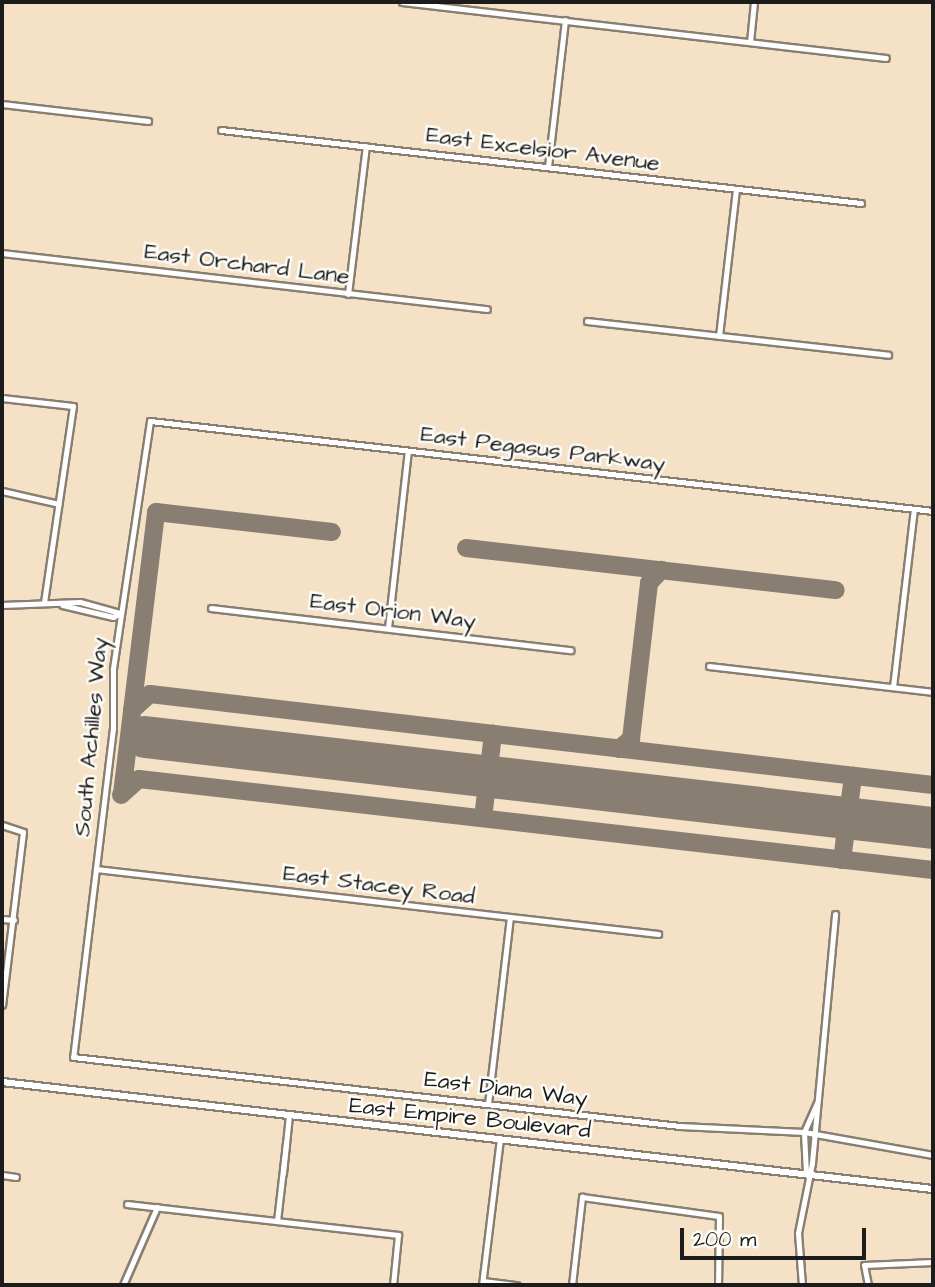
<!DOCTYPE html>
<style>
body{margin:0}
#map{position:relative;width:935px;height:1287px;overflow:hidden;background:#f4e1c6;font-family:"Architects Daughter",sans-serif}
div>[style]{position:absolute}
.taxiway>*{height:18px;margin:-9px;padding:0 9px;transform-origin:9px;border-radius:9px;background:#887e71}
.runway>*{height:42px;margin:-21px;padding:0 21px;transform-origin:21px;border-radius:21px;background:#887e71}
.roads{filter:drop-shadow(2px 0 #887e71) drop-shadow(-2px 0 #887e71) drop-shadow(0 2px #887e71) drop-shadow(0 -2px #887e71)}
.minor>*{height:5px;margin:-2.5px;padding:0 2.5px;transform-origin:2.5px;border-radius:2.5px;background:#fff}
.tertiary>*{height:6px;margin:-3px;padding:0 3px;transform-origin:3px;border-radius:3px;background:#fff}
span{translate:-50% -50%;white-space:nowrap;text-align:center;line-height:1.15;-webkit-text-stroke:5px #fdfcf7;paint-order:stroke}
.street-label{font-size:23px;color:#1c1c1c}
.frame{position:absolute;inset:0;border:4px solid #1c1c1c;pointer-events:none}
.scale{position:absolute;left:680px;top:1228px;width:186px;height:32px;box-sizing:border-box;border:4px solid #1c1c1c;border-top:0;padding-left:9px;font-size:21px;line-height:24px;white-space:nowrap;color:#1c1c1c;-webkit-text-stroke:5px #fdfcf7;paint-order:stroke}
</style>
<div id="map">
<div class="taxiway">
<i style="left:466px;top:548px;width:372px;rotate:6.5deg"></i>
<i style="left:132px;top:710px;width:24px;rotate:-42deg"></i>
<i style="left:150px;top:694px;width:788px;rotate:6.63deg"></i>
<i style="left:619px;top:749px;width:16px;rotate:-40deg"></i>
<i style="left:631px;top:739px;width:157px;rotate:-83.4deg"></i>
<i style="left:649px;top:583px;width:18px;rotate:-47deg"></i>
<i style="left:122px;top:794px;width:284px;rotate:-83.1deg"></i>
<i style="left:156px;top:512px;width:177px;rotate:6.5deg"></i>
<i style="left:121px;top:795px;width:24px;rotate:-42deg"></i>
<i style="left:139px;top:779px;width:799px;rotate:6.54deg"></i>
<i style="left:483px;top:818px;width:85px;rotate:-83.2deg"></i>
<i style="left:842px;top:860px;width:85px;rotate:-82.5deg"></i>
</div>
<div class="runway">
<i style="left:145px;top:737px;width:793px;rotate:6.59deg"></i>
</div>
<div class="roads">
<div class="minor">
<i style="left:402px;top:2px;width:487px;rotate:6.6deg"></i>
<i style="left:750px;top:42px;width:40px;rotate:-84.3deg"></i>
<i style="left:2px;top:104px;width:147px;rotate:6.6deg"></i>
<i style="left:221px;top:130px;width:644px;rotate:6.51deg"></i>
<i style="left:548px;top:167px;width:148px;rotate:-83.4deg"></i>
<i style="left:2px;top:253px;width:488px;rotate:6.6deg"></i>
<i style="left:348px;top:294px;width:149px;rotate:-83.1deg"></i>
<i style="left:587px;top:321px;width:303px;rotate:6.4deg"></i>
<i style="left:719px;top:336px;width:148px;rotate:-83.4deg"></i>
<i style="left:2px;top:398px;width:71px;rotate:6.4deg"></i>
<i style="left:73px;top:406px;width:199px;rotate:98.4deg"></i>
<i style="left:2px;top:491px;width:58px;rotate:12.8deg"></i>
<i style="left:933px;top:511px;width:788px;rotate:-173.44deg"></i>
<i style="left:150px;top:421px;width:251px;rotate:98.5deg"></i>
<i style="left:113px;top:669px;width:59px;rotate:90deg"></i>
<i style="left:113px;top:728px;width:331px;rotate:96.9deg"></i>
<i style="left:73px;top:1057px;width:611px;rotate:6.49deg"></i>
<i style="left:680px;top:1126px;width:124px;rotate:2.8deg"></i>
<i style="left:804px;top:1132px;width:131px;rotate:10.1deg"></i>
<i style="left:2px;top:605px;width:78px;rotate:-2.2deg"></i>
<i style="left:80px;top:602px;width:41px;rotate:15.4deg"></i>
<i style="left:120px;top:613px;width:8px;rotate:150deg"></i>
<i style="left:113px;top:617px;width:52px;rotate:-166.8deg"></i>
<i style="left:211px;top:608px;width:362px;rotate:6.7deg"></i>
<i style="left:388px;top:628px;width:178px;rotate:-83.6deg"></i>
<i style="left:709px;top:666px;width:226px;rotate:6.6deg"></i>
<i style="left:893px;top:687px;width:179px;rotate:-83.3deg"></i>
<i style="left:2px;top:825px;width:22px;rotate:18deg"></i>
<i style="left:23px;top:832px;width:174px;rotate:96.9deg"></i>
<i style="left:96px;top:869px;width:566px;rotate:6.6deg"></i>
<i style="left:2px;top:919px;width:12px;rotate:5deg"></i>
<i style="left:488px;top:1104px;width:188px;rotate:-83.3deg"></i>
<i style="left:283px;top:1173px;width:58px;rotate:-84.1deg"></i>
<i style="left:806px;top:1173px;width:41px;rotate:-92.8deg"></i>
<i style="left:804px;top:1132px;width:32px;rotate:-66deg"></i>
<i style="left:2px;top:1175px;width:14px;rotate:8deg"></i>
<i style="left:127px;top:1204px;width:273px;rotate:6.5deg"></i>
<i style="left:398px;top:1235px;width:50px;rotate:95.7deg"></i>
<i style="left:277px;top:1221px;width:79px;rotate:-83.4deg"></i>
<i style="left:483px;top:1281px;width:34px;rotate:7deg"></i>
<i style="left:123px;top:1285px;width:85px;rotate:-66.4deg"></i>
<i style="left:482px;top:1285px;width:147px;rotate:-83deg"></i>
<i style="left:572px;top:1285px;width:89px;rotate:-83.5deg"></i>
<i style="left:582px;top:1197px;width:138px;rotate:7.9deg"></i>
<i style="left:719px;top:1216px;width:69px;rotate:90.8deg"></i>
<i style="left:802px;top:1285px;width:52px;rotate:-94.4deg"></i>
<i style="left:798px;top:1233px;width:71px;rotate:-78.7deg"></i>
<i style="left:812px;top:1163px;width:250px;rotate:-84.7deg"></i>
<i style="left:868px;top:1285px;width:20px;rotate:-101deg"></i>
<i style="left:864px;top:1265px;width:69px;rotate:-2.5deg"></i>
</div>
<div class="tertiary">
<i style="left:2px;top:1082px;width:937px;rotate:6.56deg"></i>
</div>
</div>
<div class="street-label">
<span style="left:543px;top:149px;rotate:7deg">East Excelsior Avenue</span>
<span style="left:247px;top:264px;rotate:7deg">East Orchard Lane</span>
<span style="left:543px;top:449px;rotate:7deg">East Pegasus Parkway</span>
<span style="left:393px;top:611px;rotate:7deg">East Orion Way</span>
<span style="left:91px;top:737px;rotate:-85deg">South Achilles Way</span>
<span style="left:379px;top:885px;rotate:7deg">East Stacey Road</span>
<span style="left:506px;top:1089px;rotate:7deg">East Diana Way</span>
<span style="left:470px;top:1118px;rotate:6deg">East Empire Boulevard</span>
</div>
<div class="frame"></div>
<div class="scale">200 m</div>
</div>
